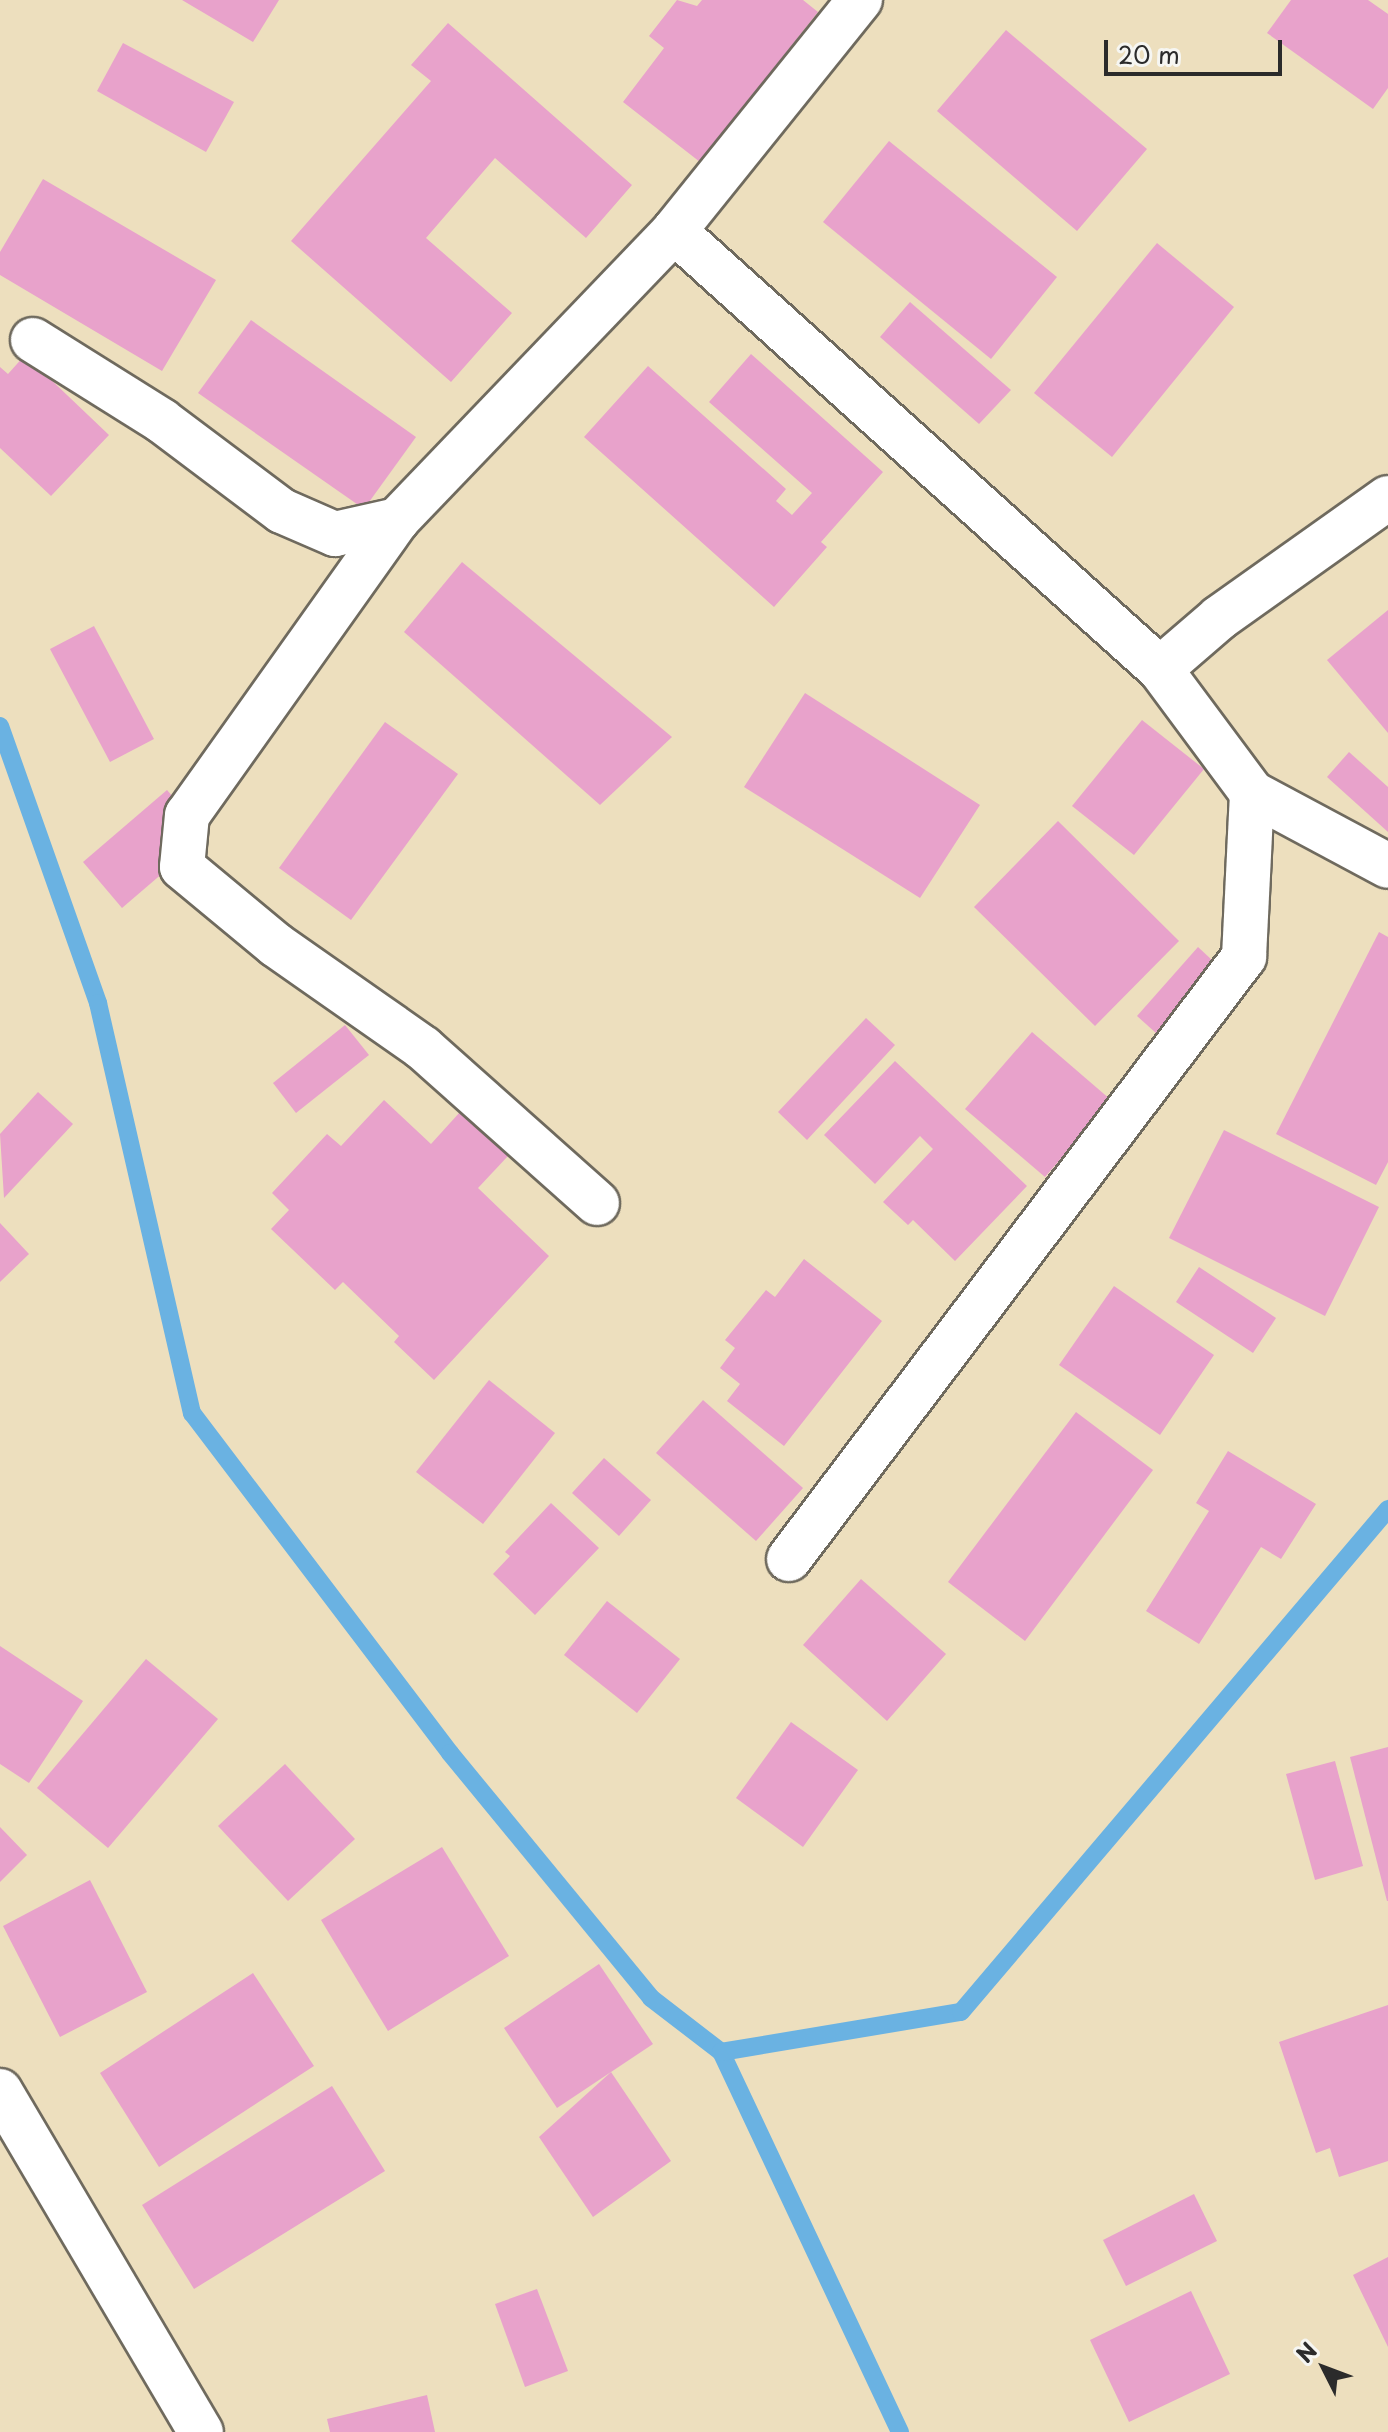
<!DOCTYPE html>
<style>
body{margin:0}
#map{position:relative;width:1388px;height:2432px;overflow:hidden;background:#eddfbe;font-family:"Playpen Sans",sans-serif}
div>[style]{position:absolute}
.stream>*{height:18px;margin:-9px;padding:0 9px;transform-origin:9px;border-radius:9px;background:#6ab2e2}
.building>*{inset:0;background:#e8a2cb}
.roads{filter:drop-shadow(2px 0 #6f6a5e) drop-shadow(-2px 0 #6f6a5e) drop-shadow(0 2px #6f6a5e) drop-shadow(0 -2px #6f6a5e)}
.minor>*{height:44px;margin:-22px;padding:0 22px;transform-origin:22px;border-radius:22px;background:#fff}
span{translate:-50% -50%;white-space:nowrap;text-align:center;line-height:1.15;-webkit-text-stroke:6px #f6f6f2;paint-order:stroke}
.north{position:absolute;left:1284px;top:2328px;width:80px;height:80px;-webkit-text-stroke:6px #f6f6f2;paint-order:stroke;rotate:312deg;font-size:22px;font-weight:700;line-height:32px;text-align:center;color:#2b2b2b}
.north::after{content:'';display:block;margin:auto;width:28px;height:36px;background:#2b2b2b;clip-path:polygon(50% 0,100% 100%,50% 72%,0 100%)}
.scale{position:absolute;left:1104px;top:40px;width:178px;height:36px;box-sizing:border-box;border:4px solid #2b2b2b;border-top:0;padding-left:10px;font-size:24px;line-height:28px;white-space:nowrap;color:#2b2b2b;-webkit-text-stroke:6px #f6f6f2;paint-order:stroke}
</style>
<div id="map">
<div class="stream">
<i style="left:0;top:726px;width:294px;rotate:70.5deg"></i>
<i style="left:98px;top:1003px;width:421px;rotate:77.1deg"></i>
<i style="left:192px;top:1413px;width:427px;rotate:52.8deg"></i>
<i style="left:450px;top:1753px;width:317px;rotate:50.6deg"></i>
<i style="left:651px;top:1998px;width:88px;rotate:37.6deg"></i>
<i style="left:900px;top:2432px;width:420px;rotate:-115.2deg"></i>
<i style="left:721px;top:2052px;width:243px;rotate:-9.5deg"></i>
<i style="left:961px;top:2012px;width:660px;rotate:-49.67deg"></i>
</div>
<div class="building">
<i style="clip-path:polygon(182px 0,279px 0,253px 42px)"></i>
<i style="clip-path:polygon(677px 0,697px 6px,702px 0,803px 0,818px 12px,700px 162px,623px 102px,664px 48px,649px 36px)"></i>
<i style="clip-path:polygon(1291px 0,1368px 0,1388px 14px,1388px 88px,1373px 109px,1267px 33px)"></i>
<i style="clip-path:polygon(448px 23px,632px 185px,586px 238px,495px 158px,426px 238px,512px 313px,451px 382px,291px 241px,431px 81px,411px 65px)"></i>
<i style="clip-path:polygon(1006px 30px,1147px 149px,1077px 231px,937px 111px)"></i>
<i style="clip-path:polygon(123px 43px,234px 102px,206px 152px,97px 91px)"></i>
<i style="clip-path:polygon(889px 141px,1057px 277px,991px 359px,823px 222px)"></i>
<i style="clip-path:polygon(43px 179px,216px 280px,162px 371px,0 275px,0 252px)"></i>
<i style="clip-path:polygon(1157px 243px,1234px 307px,1112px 457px,1034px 393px)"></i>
<i style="clip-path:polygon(910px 302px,1011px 390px,979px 424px,880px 337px)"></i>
<i style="clip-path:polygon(251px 320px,416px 437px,364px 509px,198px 393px)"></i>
<i style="clip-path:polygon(751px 354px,883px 472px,821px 542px,827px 547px,774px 607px,584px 437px,648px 366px,786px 489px,776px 501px,792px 515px,812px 493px,709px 402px)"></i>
<i style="clip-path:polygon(25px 355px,109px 435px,51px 496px,0 448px,0 367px,8px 374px)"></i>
<i style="clip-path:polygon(462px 562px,672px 737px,600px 805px,404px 632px)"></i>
<i style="clip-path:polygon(1388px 610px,1388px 733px,1327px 660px)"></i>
<i style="clip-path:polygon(94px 626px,154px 739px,110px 762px,50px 649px)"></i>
<i style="clip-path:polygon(805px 693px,980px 805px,920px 898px,744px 787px)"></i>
<i style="clip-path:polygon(1142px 720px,1204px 769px,1134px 855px,1072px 806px)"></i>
<i style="clip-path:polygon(385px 722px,458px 774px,351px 920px,279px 868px)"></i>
<i style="clip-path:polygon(1349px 752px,1388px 787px,1388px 832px,1327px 777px)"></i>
<i style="clip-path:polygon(167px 790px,206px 836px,122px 908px,83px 862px)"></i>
<i style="clip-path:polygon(1058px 821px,1179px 941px,1095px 1026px,974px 907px)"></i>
<i style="clip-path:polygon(1379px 932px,1388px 937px,1388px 1162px,1376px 1185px,1276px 1134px)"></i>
<i style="clip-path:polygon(1198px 947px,1227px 974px,1166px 1042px,1137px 1016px)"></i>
<i style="clip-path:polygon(866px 1018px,895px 1045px,807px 1140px,778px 1112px)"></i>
<i style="clip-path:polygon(345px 1025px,369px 1055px,296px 1113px,273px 1083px)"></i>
<i style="clip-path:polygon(1032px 1032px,1111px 1100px,1045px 1177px,965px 1109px)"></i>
<i style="clip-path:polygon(895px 1061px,1027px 1186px,955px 1261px,913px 1220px,908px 1225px,883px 1202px,933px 1149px,920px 1136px,875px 1184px,824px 1135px)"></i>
<i style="clip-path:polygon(38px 1092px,73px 1124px,4px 1198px,0 1134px)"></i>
<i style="clip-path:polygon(384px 1100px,431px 1144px,460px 1112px,508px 1156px,478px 1188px,549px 1256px,434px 1380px,394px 1342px,399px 1336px,343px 1282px,335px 1290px,271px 1229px,289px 1210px,272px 1193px,327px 1134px,341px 1146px)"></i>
<i style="clip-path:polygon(1224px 1130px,1379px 1207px,1325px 1316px,1169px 1238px)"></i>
<i style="clip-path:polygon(0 1223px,29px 1254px,0 1282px)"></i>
<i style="clip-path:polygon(804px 1259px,882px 1321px,784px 1446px,727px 1401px,740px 1384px,720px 1368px,735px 1348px,725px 1340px,766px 1290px,775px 1297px)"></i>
<i style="clip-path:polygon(1199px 1267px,1276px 1318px,1253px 1353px,1176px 1302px)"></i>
<i style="clip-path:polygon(1114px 1286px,1214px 1355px,1160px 1435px,1059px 1365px)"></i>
<i style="clip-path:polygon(489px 1380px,555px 1433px,483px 1524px,416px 1472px)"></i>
<i style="clip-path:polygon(703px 1400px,803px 1488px,756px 1541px,656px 1453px)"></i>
<i style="clip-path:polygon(1076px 1412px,1153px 1470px,1025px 1641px,948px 1582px)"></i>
<i style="clip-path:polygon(1228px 1451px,1316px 1504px,1281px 1559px,1261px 1547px,1199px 1644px,1146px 1611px,1209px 1511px,1196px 1503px)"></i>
<i style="clip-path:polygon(604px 1458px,651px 1500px,619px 1536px,572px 1493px)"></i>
<i style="clip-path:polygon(551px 1503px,599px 1548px,535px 1615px,493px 1574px,510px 1556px,505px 1552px)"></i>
<i style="clip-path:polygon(861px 1579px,946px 1654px,887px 1721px,803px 1645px)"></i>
<i style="clip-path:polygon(607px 1601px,680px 1659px,637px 1713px,564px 1655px)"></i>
<i style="clip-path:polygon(0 1646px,83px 1701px,29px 1783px,0 1764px)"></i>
<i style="clip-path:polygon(146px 1659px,218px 1719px,108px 1848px,37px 1788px)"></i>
<i style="clip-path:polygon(791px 1722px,858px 1770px,803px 1847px,736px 1798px)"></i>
<i style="clip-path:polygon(1388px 1747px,1388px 1901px,1387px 1901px,1350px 1757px)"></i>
<i style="clip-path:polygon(1335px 1761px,1363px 1866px,1315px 1880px,1286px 1774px)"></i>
<i style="clip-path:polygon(285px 1764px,355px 1839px,288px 1901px,218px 1826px)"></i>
<i style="clip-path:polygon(0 1827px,27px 1855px,0 1882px)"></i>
<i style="clip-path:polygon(442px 1847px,509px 1956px,388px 2031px,321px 1920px)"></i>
<i style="clip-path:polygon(90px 1880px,147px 1992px,60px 2037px,3px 1926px)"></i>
<i style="clip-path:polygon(599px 1964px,653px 2044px,557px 2108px,504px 2028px)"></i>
<i style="clip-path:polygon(253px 1973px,314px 2066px,159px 2167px,100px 2073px)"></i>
<i style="clip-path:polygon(1388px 2005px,1388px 2161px,1339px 2177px,1330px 2148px,1316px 2153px,1279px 2042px)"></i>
<i style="clip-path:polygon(611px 2072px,671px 2161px,593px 2217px,539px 2137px)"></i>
<i style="clip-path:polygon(332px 2086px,385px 2171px,194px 2289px,142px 2205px)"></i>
<i style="clip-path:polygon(1194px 2194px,1217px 2241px,1126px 2286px,1103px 2240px)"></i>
<i style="clip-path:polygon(1388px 2257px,1388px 2347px,1353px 2275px)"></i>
<i style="clip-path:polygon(537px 2289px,568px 2371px,525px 2387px,495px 2304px)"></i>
<i style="clip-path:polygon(1191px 2291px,1230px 2374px,1129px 2422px,1090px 2340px)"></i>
<i style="clip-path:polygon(427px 2395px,435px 2432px,330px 2432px,327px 2419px)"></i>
</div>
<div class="roads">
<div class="minor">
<i style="left:674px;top:231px;width:654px;rotate:42.03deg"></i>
<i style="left:1160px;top:669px;width:154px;rotate:53.4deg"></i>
<i style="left:1252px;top:793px;width:154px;rotate:28.2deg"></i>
<i style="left:33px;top:340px;width:152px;rotate:32.1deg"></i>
<i style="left:162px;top:421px;width:150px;rotate:36.9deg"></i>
<i style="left:282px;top:511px;width:58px;rotate:23.5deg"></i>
<i style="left:335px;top:534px;width:64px;rotate:-12.7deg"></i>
<i style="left:397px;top:520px;width:400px;rotate:-46.2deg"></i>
<i style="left:674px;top:231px;width:297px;rotate:-51.2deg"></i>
<i style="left:397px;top:520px;width:362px;rotate:125.4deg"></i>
<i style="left:187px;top:815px;width:52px;rotate:95.5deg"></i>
<i style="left:182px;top:867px;width:122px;rotate:39.7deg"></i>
<i style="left:276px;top:945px;width:179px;rotate:35deg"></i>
<i style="left:423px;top:1048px;width:233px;rotate:41.7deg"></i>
<i style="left:1160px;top:669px;width:78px;rotate:-40.8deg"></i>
<i style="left:1219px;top:618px;width:207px;rotate:-35.4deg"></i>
<i style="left:789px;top:1559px;width:755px;rotate:-52.92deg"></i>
<i style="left:1244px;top:957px;width:164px;rotate:-87.2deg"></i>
<i style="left:0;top:2091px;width:396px;rotate:59.5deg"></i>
</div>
</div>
<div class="north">N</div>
<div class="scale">20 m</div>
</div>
